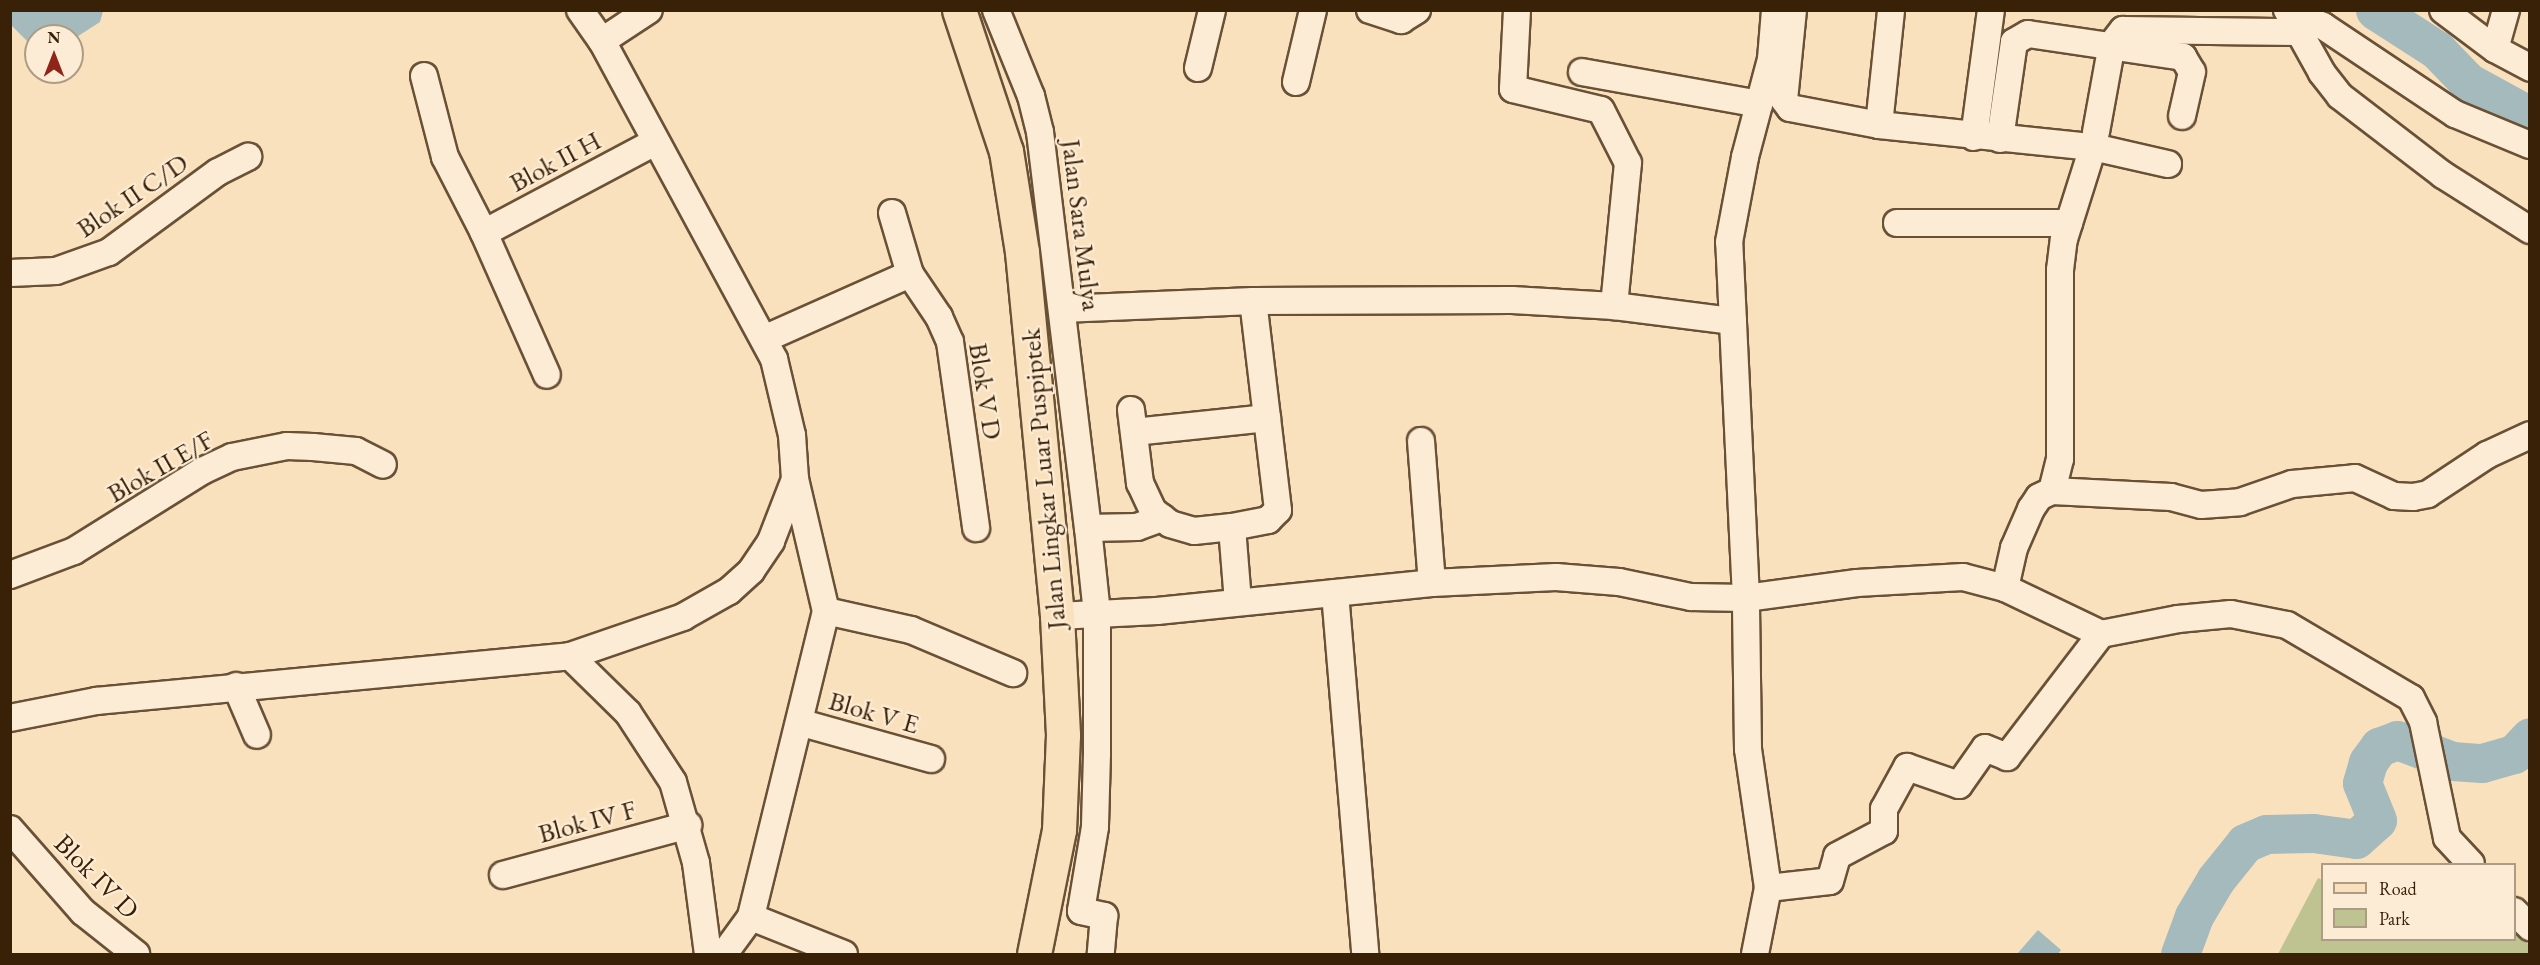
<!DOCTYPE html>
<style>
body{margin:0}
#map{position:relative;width:2540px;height:965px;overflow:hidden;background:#fae1be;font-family:"EB Garamond",serif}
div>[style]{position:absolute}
.green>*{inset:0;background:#bec391}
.water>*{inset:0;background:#a5babd}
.river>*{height:39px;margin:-19.5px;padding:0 19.5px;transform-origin:19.5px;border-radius:19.5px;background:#a5babd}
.roads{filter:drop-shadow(2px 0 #695136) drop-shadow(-2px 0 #695136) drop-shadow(0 2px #695136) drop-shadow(0 -2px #695136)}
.street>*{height:26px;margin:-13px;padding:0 13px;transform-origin:13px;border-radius:13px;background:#fcecd5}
.primary>*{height:33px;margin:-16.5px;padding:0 16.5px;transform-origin:16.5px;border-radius:16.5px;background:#fae1be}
span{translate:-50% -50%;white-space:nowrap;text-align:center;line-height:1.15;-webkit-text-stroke:4.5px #fcecd5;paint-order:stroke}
.street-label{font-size:27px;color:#392108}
.frame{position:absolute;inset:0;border:12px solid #392108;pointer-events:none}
.legend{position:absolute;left:2321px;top:863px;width:195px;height:78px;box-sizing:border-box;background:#fcecd5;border:2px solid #ae9b83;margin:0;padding:8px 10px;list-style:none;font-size:18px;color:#392108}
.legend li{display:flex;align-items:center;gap:12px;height:30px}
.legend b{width:30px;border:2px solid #ae9b83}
.north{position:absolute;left:24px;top:24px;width:60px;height:60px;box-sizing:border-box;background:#fcecd5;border:2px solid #ae9b83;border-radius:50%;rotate:0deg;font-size:16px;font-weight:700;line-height:24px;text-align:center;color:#392108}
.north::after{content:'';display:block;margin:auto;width:21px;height:27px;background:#8f2418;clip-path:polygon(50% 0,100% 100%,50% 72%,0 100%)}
</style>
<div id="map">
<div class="green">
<i style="clip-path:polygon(2318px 878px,2322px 880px,2322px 940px,2514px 940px,2515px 931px,2529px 945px,2529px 954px,2278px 954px)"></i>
</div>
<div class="water">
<i style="clip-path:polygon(10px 11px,11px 10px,103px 11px,100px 22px,72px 40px,72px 36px,36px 36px,36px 43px,29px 43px,11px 25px)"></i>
<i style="clip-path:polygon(2038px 930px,2061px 950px,2058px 954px,2017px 954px)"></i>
</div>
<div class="river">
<i style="left:2375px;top:10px;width:74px;rotate:32.8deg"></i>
<i style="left:2437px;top:50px;width:45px;rotate:45.9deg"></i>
<i style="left:2468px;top:82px;width:71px;rotate:28.7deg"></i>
<i style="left:2180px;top:954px;width:40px;rotate:-69.8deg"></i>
<i style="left:2194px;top:916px;width:43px;rotate:-59.3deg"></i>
<i style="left:2216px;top:879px;width:46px;rotate:-51.1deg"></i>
<i style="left:2245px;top:843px;width:23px;rotate:-23deg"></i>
<i style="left:2266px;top:834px;width:47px;rotate:-1.2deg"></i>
<i style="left:2313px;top:833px;width:43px;rotate:7.9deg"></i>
<i style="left:2356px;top:839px;width:28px;rotate:-42deg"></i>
<i style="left:2377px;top:820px;width:40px;rotate:-112deg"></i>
<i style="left:2362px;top:783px;width:22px;rotate:-74deg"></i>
<i style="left:2368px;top:762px;width:19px;rotate:-54deg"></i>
<i style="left:2379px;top:747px;width:19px;rotate:-21deg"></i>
<i style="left:2397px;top:740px;width:59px;rotate:20.9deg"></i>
<i style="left:2452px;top:761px;width:30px;rotate:4deg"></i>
<i style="left:2482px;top:763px;width:33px;rotate:-16deg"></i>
<i style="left:2514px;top:754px;width:23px;rotate:-47deg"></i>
</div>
<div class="roads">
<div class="street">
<i style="left:580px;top:10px;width:38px;rotate:55deg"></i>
<i style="left:602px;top:41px;width:362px;rotate:61.6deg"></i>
<i style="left:774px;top:359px;width:78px;rotate:76.7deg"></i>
<i style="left:792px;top:435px;width:44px;rotate:86.1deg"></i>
<i style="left:795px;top:479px;width:136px;rotate:76.8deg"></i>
<i style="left:826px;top:611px;width:315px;rotate:103.8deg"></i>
<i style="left:751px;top:917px;width:46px;rotate:126.1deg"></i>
<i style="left:996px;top:10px;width:93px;rotate:67.9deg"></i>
<i style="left:1031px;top:96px;width:37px;rotate:76deg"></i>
<i style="left:1040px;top:132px;width:399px;rotate:83.1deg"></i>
<i style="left:1088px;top:528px;width:85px;rotate:84deg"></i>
<i style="left:1097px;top:613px;width:141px;rotate:90deg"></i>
<i style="left:1097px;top:754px;width:73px;rotate:91.6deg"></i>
<i style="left:1095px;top:827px;width:85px;rotate:99.5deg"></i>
<i style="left:1081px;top:911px;width:24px;rotate:12deg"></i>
<i style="left:1104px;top:916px;width:38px;rotate:95deg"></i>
<i style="left:1370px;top:10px;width:33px;rotate:18deg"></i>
<i style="left:1401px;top:20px;width:19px;rotate:-32deg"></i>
<i style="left:1517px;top:10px;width:79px;rotate:92.9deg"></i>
<i style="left:1513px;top:89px;width:90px;rotate:13.4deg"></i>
<i style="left:1601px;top:110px;width:59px;rotate:63deg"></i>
<i style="left:1628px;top:163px;width:144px;rotate:95.6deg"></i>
<i style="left:1793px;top:10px;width:90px;rotate:95.7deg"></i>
<i style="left:1784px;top:100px;width:10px;rotate:53deg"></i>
<i style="left:1790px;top:108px;width:91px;rotate:10.8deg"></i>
<i style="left:1879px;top:125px;width:215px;rotate:5.9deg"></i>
<i style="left:2093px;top:147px;width:77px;rotate:12.8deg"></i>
<i style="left:2287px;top:10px;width:72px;rotate:60.9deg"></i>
<i style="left:2322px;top:73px;width:29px;rotate:52deg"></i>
<i style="left:2340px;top:96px;width:130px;rotate:37.5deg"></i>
<i style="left:2443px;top:175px;width:103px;rotate:32.3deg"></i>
<i style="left:2443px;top:10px;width:65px;rotate:36.9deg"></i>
<i style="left:2495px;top:49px;width:40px;rotate:28deg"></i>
<i style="left:2288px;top:11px;width:38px;rotate:23deg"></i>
<i style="left:2323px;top:26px;width:159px;rotate:33.7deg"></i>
<i style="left:2455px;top:114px;width:81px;rotate:22.5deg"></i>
<i style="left:602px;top:41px;width:56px;rotate:-33.4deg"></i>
<i style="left:2495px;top:49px;width:41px;rotate:-74.2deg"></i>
<i style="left:1198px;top:68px;width:60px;rotate:-76.4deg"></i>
<i style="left:1582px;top:72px;width:180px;rotate:10.2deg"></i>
<i style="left:424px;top:76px;width:84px;rotate:75.5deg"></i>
<i style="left:445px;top:157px;width:85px;rotate:62.8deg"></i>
<i style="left:484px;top:233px;width:155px;rotate:66.1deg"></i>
<i style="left:1296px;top:82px;width:74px;rotate:-76.7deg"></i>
<i style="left:1879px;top:125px;width:116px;rotate:-84deg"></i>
<i style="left:2096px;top:132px;width:89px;rotate:-79.7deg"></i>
<i style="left:2112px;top:44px;width:18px;rotate:-52deg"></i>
<i style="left:2123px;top:30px;width:174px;rotate:0.7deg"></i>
<i style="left:1974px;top:137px;width:128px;rotate:-82.4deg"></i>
<i style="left:2000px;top:139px;width:98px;rotate:-81.8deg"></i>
<i style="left:2014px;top:42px;width:16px;rotate:-30deg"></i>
<i style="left:2028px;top:34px;width:157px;rotate:8.4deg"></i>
<i style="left:2183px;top:57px;width:17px;rotate:59deg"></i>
<i style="left:2192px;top:72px;width:45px;rotate:102.8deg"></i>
<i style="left:892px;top:213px;width:64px;rotate:73.6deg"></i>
<i style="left:910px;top:274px;width:52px;rotate:56deg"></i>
<i style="left:939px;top:317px;width:27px;rotate:66deg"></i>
<i style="left:950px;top:342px;width:188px;rotate:82deg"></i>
<i style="left:1897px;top:223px;width:172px"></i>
<i style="left:484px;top:233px;width:194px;rotate:-28deg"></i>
<i style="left:10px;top:273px;width:46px;rotate:-2.5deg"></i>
<i style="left:56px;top:271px;width:56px;rotate:-19.7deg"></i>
<i style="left:109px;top:252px;width:135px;rotate:-36.3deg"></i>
<i style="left:218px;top:172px;width:34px;rotate:-27deg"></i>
<i style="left:1062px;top:309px;width:191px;rotate:-2.4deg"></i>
<i style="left:1253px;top:301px;width:259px;rotate:-0.2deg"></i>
<i style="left:1512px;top:300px;width:102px;rotate:3.4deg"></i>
<i style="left:1614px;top:306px;width:120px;rotate:7.2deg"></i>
<i style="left:764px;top:339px;width:160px;rotate:-24deg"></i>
<i style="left:1131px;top:410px;width:74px;rotate:83deg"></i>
<i style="left:1140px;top:483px;width:31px;rotate:65deg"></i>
<i style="left:1153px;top:511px;width:21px;rotate:37deg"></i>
<i style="left:1170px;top:524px;width:25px;rotate:16deg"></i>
<i style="left:1194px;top:531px;width:38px;rotate:-6deg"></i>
<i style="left:1134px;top:432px;width:134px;rotate:-6deg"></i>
<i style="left:1421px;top:441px;width:142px;rotate:85.6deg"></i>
<i style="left:2052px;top:491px;width:33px;rotate:-76deg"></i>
<i style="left:2060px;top:459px;width:189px;rotate:-90deg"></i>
<i style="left:2060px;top:270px;width:31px;rotate:-83deg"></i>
<i style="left:2064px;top:239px;width:96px;rotate:-72.5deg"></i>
<i style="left:1088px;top:528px;width:49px;rotate:-1.2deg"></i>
<i style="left:1137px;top:527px;width:27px;rotate:-20deg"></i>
<i style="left:10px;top:575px;width:68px;rotate:-20.6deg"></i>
<i style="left:74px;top:551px;width:151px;rotate:-32deg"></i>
<i style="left:202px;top:471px;width:33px;rotate:-25deg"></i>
<i style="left:232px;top:457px;width:56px;rotate:-11.3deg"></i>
<i style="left:287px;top:446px;width:26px;rotate:2deg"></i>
<i style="left:313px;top:447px;width:43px;rotate:5.3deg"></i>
<i style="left:356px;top:451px;width:30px;rotate:27deg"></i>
<i style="left:2005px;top:588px;width:41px;rotate:-77.3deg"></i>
<i style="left:2014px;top:548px;width:43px;rotate:-66.4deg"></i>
<i style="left:2031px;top:509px;width:14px;rotate:-56deg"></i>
<i style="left:2039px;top:497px;width:14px;rotate:-25deg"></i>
<i style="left:2052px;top:491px;width:119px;rotate:2.9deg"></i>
<i style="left:2171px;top:497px;width:31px;rotate:15deg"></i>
<i style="left:2201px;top:505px;width:39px;rotate:-4deg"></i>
<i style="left:2240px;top:502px;width:55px;rotate:-19.1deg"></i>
<i style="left:2292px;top:484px;width:63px;rotate:-5.4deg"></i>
<i style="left:2355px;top:478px;width:43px;rotate:24.8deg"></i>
<i style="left:2394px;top:496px;width:19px;rotate:3deg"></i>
<i style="left:2413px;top:497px;width:15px;rotate:-11deg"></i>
<i style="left:2428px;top:494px;width:71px;rotate:-33.5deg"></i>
<i style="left:2487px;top:455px;width:47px;rotate:-24.9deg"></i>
<i style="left:1335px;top:593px;width:362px;rotate:85.2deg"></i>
<i style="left:1238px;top:602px;width:75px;rotate:-94.6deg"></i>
<i style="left:1232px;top:527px;width:37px;rotate:-11deg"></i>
<i style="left:1268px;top:520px;width:14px;rotate:-45deg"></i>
<i style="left:1278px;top:510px;width:210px;rotate:-96.8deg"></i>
<i style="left:826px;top:611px;width:87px;rotate:12.6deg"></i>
<i style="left:911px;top:630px;width:111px;rotate:22.9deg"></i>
<i style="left:1057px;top:616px;width:100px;rotate:-2.9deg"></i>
<i style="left:1157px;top:611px;width:276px;rotate:-5.8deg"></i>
<i style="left:1432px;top:583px;width:124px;rotate:-2.8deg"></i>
<i style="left:1556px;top:577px;width:63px;rotate:4.5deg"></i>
<i style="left:1619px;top:582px;width:74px;rotate:11.8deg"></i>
<i style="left:1691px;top:597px;width:55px;rotate:1deg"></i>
<i style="left:1746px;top:598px;width:112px;rotate:-7.7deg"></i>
<i style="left:1857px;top:583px;width:106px;rotate:-3.2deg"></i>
<i style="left:1963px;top:577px;width:43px;rotate:14.7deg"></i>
<i style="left:2005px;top:588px;width:106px;rotate:25.6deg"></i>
<i style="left:2101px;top:634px;width:78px;rotate:-11deg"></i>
<i style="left:2178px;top:619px;width:53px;rotate:-5.4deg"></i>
<i style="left:2231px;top:614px;width:57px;rotate:11.1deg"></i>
<i style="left:2287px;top:625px;width:144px;rotate:30.5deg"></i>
<i style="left:2411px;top:698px;width:27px;rotate:63deg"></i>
<i style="left:2423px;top:722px;width:118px;rotate:78.3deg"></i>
<i style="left:2447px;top:838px;width:35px;rotate:47deg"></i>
<i style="left:570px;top:656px;width:120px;rotate:-19deg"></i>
<i style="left:683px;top:617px;width:53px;rotate:-29.5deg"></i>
<i style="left:729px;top:591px;width:30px;rotate:-42deg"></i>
<i style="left:751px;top:571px;width:36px;rotate:-56deg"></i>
<i style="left:771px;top:541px;width:66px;rotate:-68.8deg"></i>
<i style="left:236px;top:686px;width:53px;rotate:66.8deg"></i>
<i style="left:10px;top:718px;width:88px;rotate:-11.2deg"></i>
<i style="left:96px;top:701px;width:476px;rotate:-5.4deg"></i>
<i style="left:570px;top:656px;width:81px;rotate:44.5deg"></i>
<i style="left:628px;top:713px;width:82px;rotate:56.9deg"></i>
<i style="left:673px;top:782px;width:84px;rotate:74.1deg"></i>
<i style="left:696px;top:863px;width:92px;rotate:82.5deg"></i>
<i style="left:802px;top:723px;width:134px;rotate:15.6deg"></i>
<i style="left:10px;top:829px;width:111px;rotate:48.7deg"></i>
<i style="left:83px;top:912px;width:68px;rotate:38.4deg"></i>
<i style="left:503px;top:875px;width:192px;rotate:-15.1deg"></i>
<i style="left:1768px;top:888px;width:62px;rotate:-6.4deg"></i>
<i style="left:1830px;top:881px;width:26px;rotate:-74deg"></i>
<i style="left:1837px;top:856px;width:53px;rotate:-28deg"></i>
<i style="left:1884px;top:831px;width:22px;rotate:-90deg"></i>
<i style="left:1884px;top:809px;width:48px;rotate:-61.3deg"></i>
<i style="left:1907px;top:767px;width:55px;rotate:19.1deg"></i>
<i style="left:1959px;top:785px;width:45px;rotate:-54.9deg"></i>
<i style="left:1985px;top:748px;width:24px;rotate:22deg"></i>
<i style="left:2007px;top:757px;width:155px;rotate:-52.6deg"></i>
<i style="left:2514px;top:911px;width:23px;rotate:45deg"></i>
<i style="left:751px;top:917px;width:100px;rotate:21.7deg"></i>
<i style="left:1755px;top:954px;width:67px;rotate:-78.9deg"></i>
<i style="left:1768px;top:888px;width:140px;rotate:-98.2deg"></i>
<i style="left:1748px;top:749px;width:151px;rotate:-90.8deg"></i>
<i style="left:1746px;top:598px;width:356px;rotate:-92.7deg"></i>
<i style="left:1729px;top:242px;width:86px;rotate:-79.3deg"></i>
<i style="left:1745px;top:157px;width:101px;rotate:-75.1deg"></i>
<i style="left:1771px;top:59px;width:49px;rotate:-85.3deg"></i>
</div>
<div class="primary">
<i style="left:959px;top:10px;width:149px;rotate:71.6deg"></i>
<i style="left:1006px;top:151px;width:102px;rotate:81deg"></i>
<i style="left:1022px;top:252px;width:366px;rotate:84.5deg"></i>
<i style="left:1057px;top:616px;width:119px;rotate:87.1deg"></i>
<i style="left:1063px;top:735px;width:95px;rotate:92.4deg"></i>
<i style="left:1059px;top:830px;width:126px;rotate:101.4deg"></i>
</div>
</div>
<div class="street-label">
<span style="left:555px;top:161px;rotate:-28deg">Blok II H</span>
<span style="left:132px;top:195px;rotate:-34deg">Blok II C/D</span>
<span style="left:1082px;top:225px;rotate:83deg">Jalan Sara Mulya</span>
<span style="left:986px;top:391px;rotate:81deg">Blok V D</span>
<span style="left:160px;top:466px;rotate:-30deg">Blok II E/F</span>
<span style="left:1043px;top:479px;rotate:-95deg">Jalan Lingkar Luar Puspiptek</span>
<span style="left:874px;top:712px;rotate:16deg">Blok V E</span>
<span style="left:587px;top:821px;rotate:-15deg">Blok IV F</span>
<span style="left:97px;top:876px;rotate:45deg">Blok IV D</span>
</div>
<div class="frame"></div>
<ul class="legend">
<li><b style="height:8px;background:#fae1be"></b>Road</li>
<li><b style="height:16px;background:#bec391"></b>Park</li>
</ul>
<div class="north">N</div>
</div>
